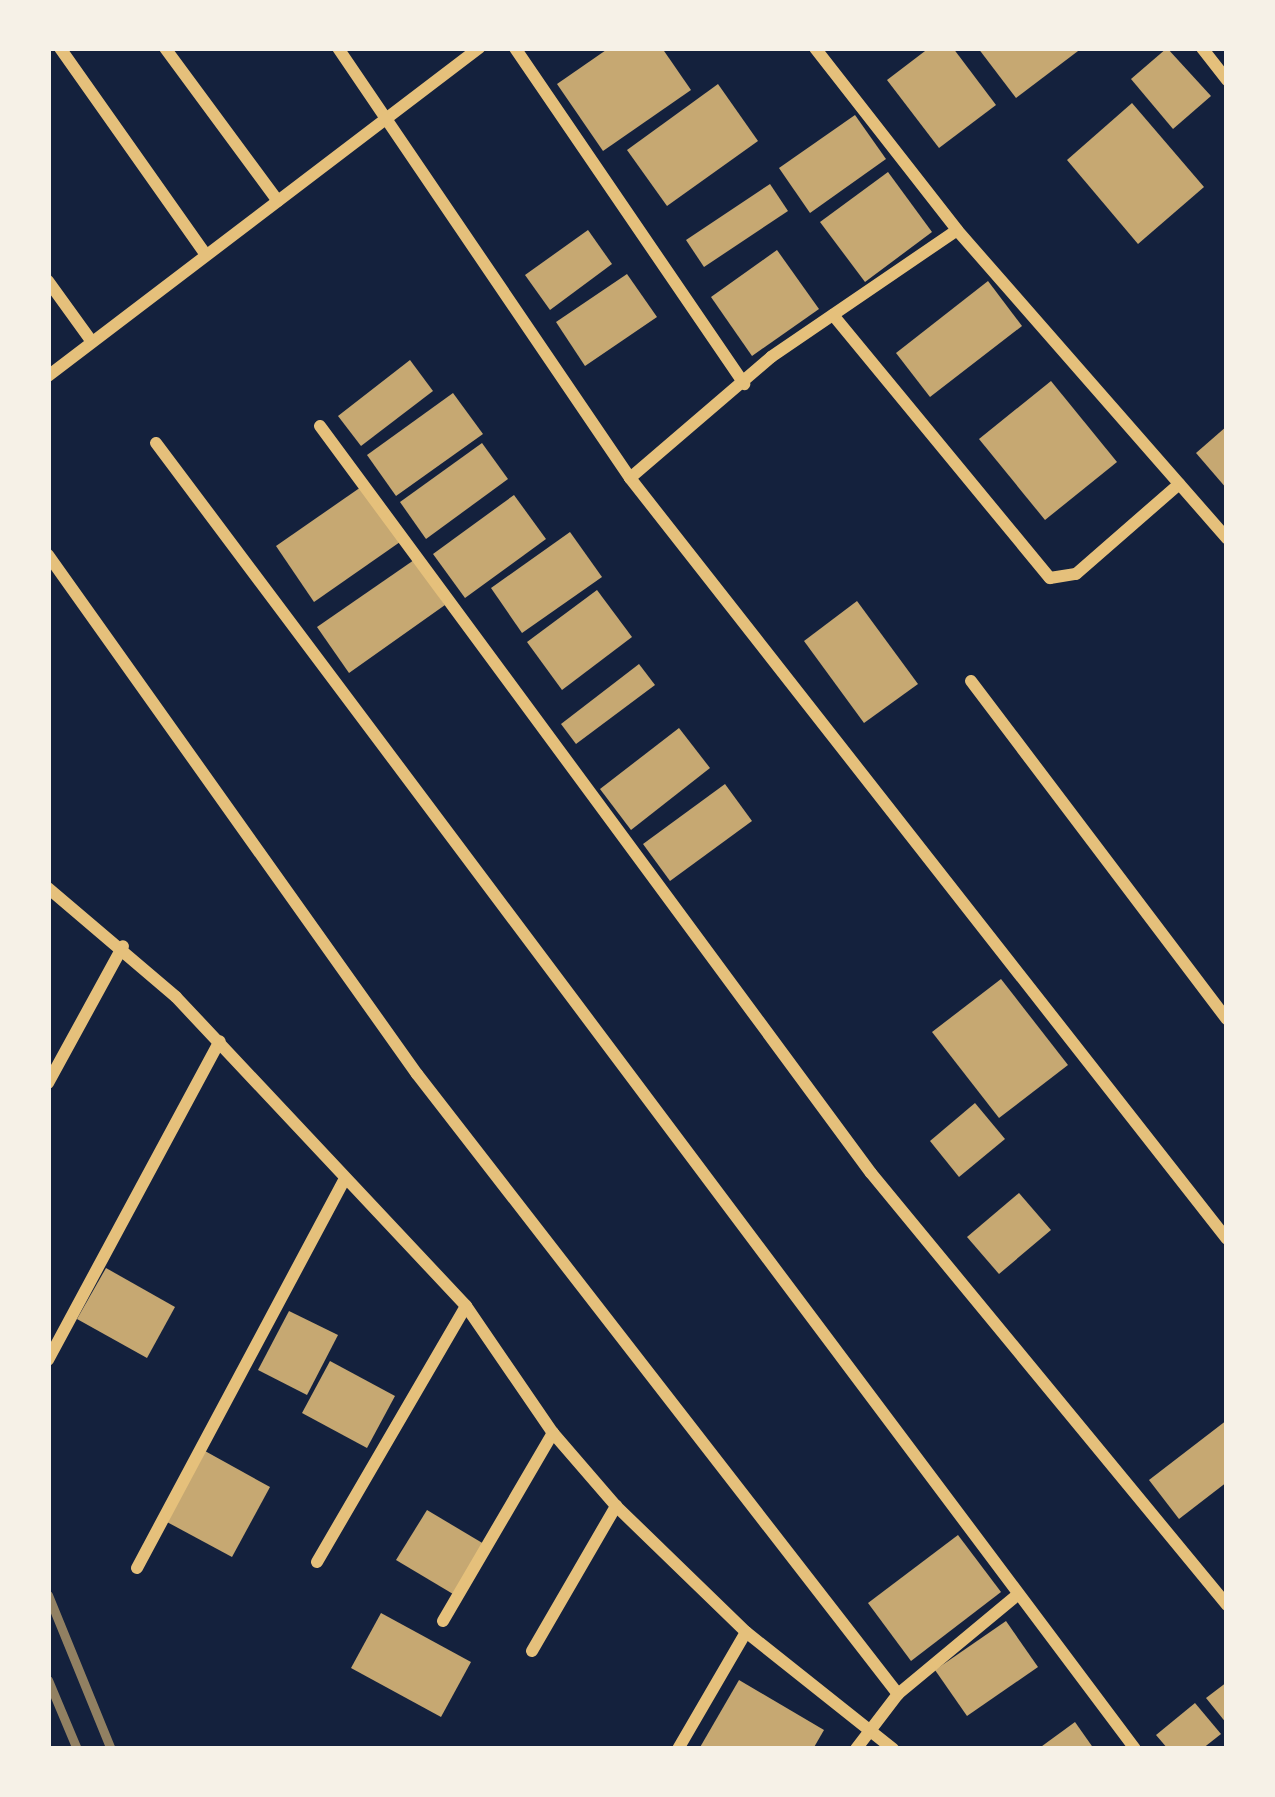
<!DOCTYPE html>
<style>
body{margin:0}
#map{position:relative;width:1275px;height:1797px;overflow:hidden;background:#14213d;font-family:"Public Sans",sans-serif}
div>[style]{position:absolute}
.building>*{inset:0;background:#c6a872}
.minor>*{height:12px;margin:-6px;padding:0 6px;transform-origin:6px;border-radius:6px;background:#e5c07b}
.rail>*{height:9px;margin:-4.5px;padding:0 4.5px;transform-origin:4.5px;border-radius:4.5px;background:#918062}
span{translate:-50% -50%;white-space:nowrap;text-align:center;line-height:1.15;-webkit-text-stroke:10px #f6f1e7;paint-order:stroke}
.frame{position:absolute;inset:0;border:51px solid #f6f1e7;pointer-events:none}
</style>
<div id="map">
<div class="building">
<i style="clip-path:polygon(609px 48px,662px 48px,691px 90px,603px 151px,557px 84px)"></i>
<i style="clip-path:polygon(929px 48px,953px 48px,996px 105px,939px 148px,887px 80px)"></i>
<i style="clip-path:polygon(978px 48px,1082px 48px,1016px 98px)"></i>
<i style="clip-path:polygon(1167px 48px,1211px 96px,1173px 129px,1131px 79px)"></i>
<i style="clip-path:polygon(718px 84px,758px 141px,667px 206px,627px 150px)"></i>
<i style="clip-path:polygon(1132px 103px,1204px 187px,1138px 244px,1067px 160px)"></i>
<i style="clip-path:polygon(855px 115px,886px 159px,810px 213px,779px 168px)"></i>
<i style="clip-path:polygon(888px 172px,932px 232px,865px 282px,820px 222px)"></i>
<i style="clip-path:polygon(770px 184px,788px 211px,704px 267px,686px 240px)"></i>
<i style="clip-path:polygon(588px 230px,612px 264px,550px 310px,525px 275px)"></i>
<i style="clip-path:polygon(777px 250px,819px 309px,752px 356px,711px 297px)"></i>
<i style="clip-path:polygon(627px 274px,657px 317px,585px 366px,556px 322px)"></i>
<i style="clip-path:polygon(988px 281px,1022px 326px,930px 397px,896px 353px)"></i>
<i style="clip-path:polygon(410px 360px,433px 391px,361px 446px,338px 416px)"></i>
<i style="clip-path:polygon(1051px 381px,1117px 462px,1045px 520px,979px 439px)"></i>
<i style="clip-path:polygon(453px 393px,483px 434px,396px 496px,367px 455px)"></i>
<i style="clip-path:polygon(1227px 426px,1227px 489px,1196px 453px)"></i>
<i style="clip-path:polygon(482px 443px,508px 479px,426px 539px,400px 502px)"></i>
<i style="clip-path:polygon(361px 487px,400px 542px,314px 602px,276px 546px)"></i>
<i style="clip-path:polygon(514px 495px,546px 539px,465px 598px,433px 554px)"></i>
<i style="clip-path:polygon(570px 532px,602px 577px,522px 633px,491px 588px)"></i>
<i style="clip-path:polygon(414px 560px,445px 605px,349px 673px,317px 627px)"></i>
<i style="clip-path:polygon(597px 590px,632px 637px,562px 690px,527px 642px)"></i>
<i style="clip-path:polygon(857px 601px,918px 684px,864px 723px,804px 641px)"></i>
<i style="clip-path:polygon(639px 664px,655px 685px,576px 744px,561px 724px)"></i>
<i style="clip-path:polygon(679px 728px,710px 768px,631px 830px,600px 789px)"></i>
<i style="clip-path:polygon(725px 784px,752px 821px,670px 881px,643px 844px)"></i>
<i style="clip-path:polygon(1001px 979px,1068px 1065px,999px 1118px,932px 1032px)"></i>
<i style="clip-path:polygon(975px 1103px,1005px 1139px,959px 1177px,930px 1141px)"></i>
<i style="clip-path:polygon(1019px 1193px,1051px 1230px,999px 1274px,967px 1237px)"></i>
<i style="clip-path:polygon(106px 1268px,175px 1307px,147px 1358px,77px 1319px)"></i>
<i style="clip-path:polygon(289px 1311px,338px 1335px,307px 1395px,258px 1370px)"></i>
<i style="clip-path:polygon(330px 1361px,395px 1396px,367px 1448px,302px 1413px)"></i>
<i style="clip-path:polygon(1227px 1420px,1227px 1482px,1179px 1519px,1149px 1480px)"></i>
<i style="clip-path:polygon(205px 1451px,270px 1487px,232px 1557px,167px 1522px)"></i>
<i style="clip-path:polygon(427px 1510px,484px 1544px,453px 1594px,396px 1560px)"></i>
<i style="clip-path:polygon(958px 1535px,1001px 1592px,911px 1661px,868px 1603px)"></i>
<i style="clip-path:polygon(381px 1613px,471px 1662px,441px 1717px,351px 1668px)"></i>
<i style="clip-path:polygon(1006px 1621px,1038px 1667px,967px 1716px,935px 1670px)"></i>
<i style="clip-path:polygon(739px 1680px,824px 1730px,813px 1749px,699px 1749px)"></i>
<i style="clip-path:polygon(1227px 1682px,1227px 1724px,1206px 1698px)"></i>
<i style="clip-path:polygon(1195px 1703px,1221px 1734px,1202px 1749px,1168px 1749px,1156px 1735px)"></i>
<i style="clip-path:polygon(1075px 1722px,1094px 1749px,1038px 1749px)"></i>
</div>
<div class="minor">
<i style="left:60px;top:48px;width:253px;rotate:54.8deg"></i>
<i style="left:165px;top:48px;width:190px;rotate:53.6deg"></i>
<i style="left:338px;top:48px;width:520px;rotate:55.82deg"></i>
<i style="left:630px;top:478px;width:967px;rotate:51.89deg"></i>
<i style="left:515px;top:48px;width:407px;rotate:55.7deg"></i>
<i style="left:815px;top:48px;width:231px;rotate:52deg"></i>
<i style="left:957px;top:230px;width:410px;rotate:48.8deg"></i>
<i style="left:1202px;top:48px;width:41px;rotate:52deg"></i>
<i style="left:48px;top:281px;width:75px;rotate:54.2deg"></i>
<i style="left:833px;top:315px;width:341px;rotate:50.5deg"></i>
<i style="left:1050px;top:578px;width:26px;rotate:-9deg"></i>
<i style="left:1076px;top:574px;width:137px;rotate:-41.1deg"></i>
<i style="left:48px;top:376px;width:542px;rotate:-37.27deg"></i>
<i style="left:320px;top:426px;width:928px;rotate:53.59deg"></i>
<i style="left:871px;top:1173px;width:560px;rotate:50.51deg"></i>
<i style="left:156px;top:443px;width:1632px;rotate:53.14deg"></i>
<i style="left:630px;top:478px;width:186px;rotate:-40.6deg"></i>
<i style="left:771px;top:357px;width:225px;rotate:-34.3deg"></i>
<i style="left:48px;top:555px;width:637px;rotate:54.59deg"></i>
<i style="left:417px;top:1074px;width:785px;rotate:52.2deg"></i>
<i style="left:971px;top:681px;width:424px;rotate:52.9deg"></i>
<i style="left:48px;top:888px;width:168px;rotate:40.4deg"></i>
<i style="left:176px;top:997px;width:424px;rotate:46.8deg"></i>
<i style="left:466px;top:1306px;width:154px;rotate:55.6deg"></i>
<i style="left:553px;top:1433px;width:96px;rotate:49.2deg"></i>
<i style="left:616px;top:1506px;width:181px;rotate:44.1deg"></i>
<i style="left:746px;top:1632px;width:188px;rotate:38.5deg"></i>
<i style="left:48px;top:1083px;width:156px;rotate:-61.3deg"></i>
<i style="left:48px;top:1360px;width:362px;rotate:-61.7deg"></i>
<i style="left:317px;top:1562px;width:296px;rotate:-59.8deg"></i>
<i style="left:137px;top:1568px;width:438px;rotate:-61.9deg"></i>
<i style="left:443px;top:1621px;width:218px;rotate:-59.7deg"></i>
<i style="left:532px;top:1651px;width:168px;rotate:-59.9deg"></i>
<i style="left:678px;top:1749px;width:135px;rotate:-59.8deg"></i>
<i style="left:856px;top:1749px;width:69px;rotate:-52.6deg"></i>
<i style="left:898px;top:1694px;width:152px;rotate:-39.7deg"></i>
</div>
<div class="rail">
<i style="left:48px;top:1595px;width:166px;rotate:67.8deg"></i>
<i style="left:48px;top:1680px;width:75px;rotate:67.2deg"></i>
</div>
<div class="frame"></div>
</div>
